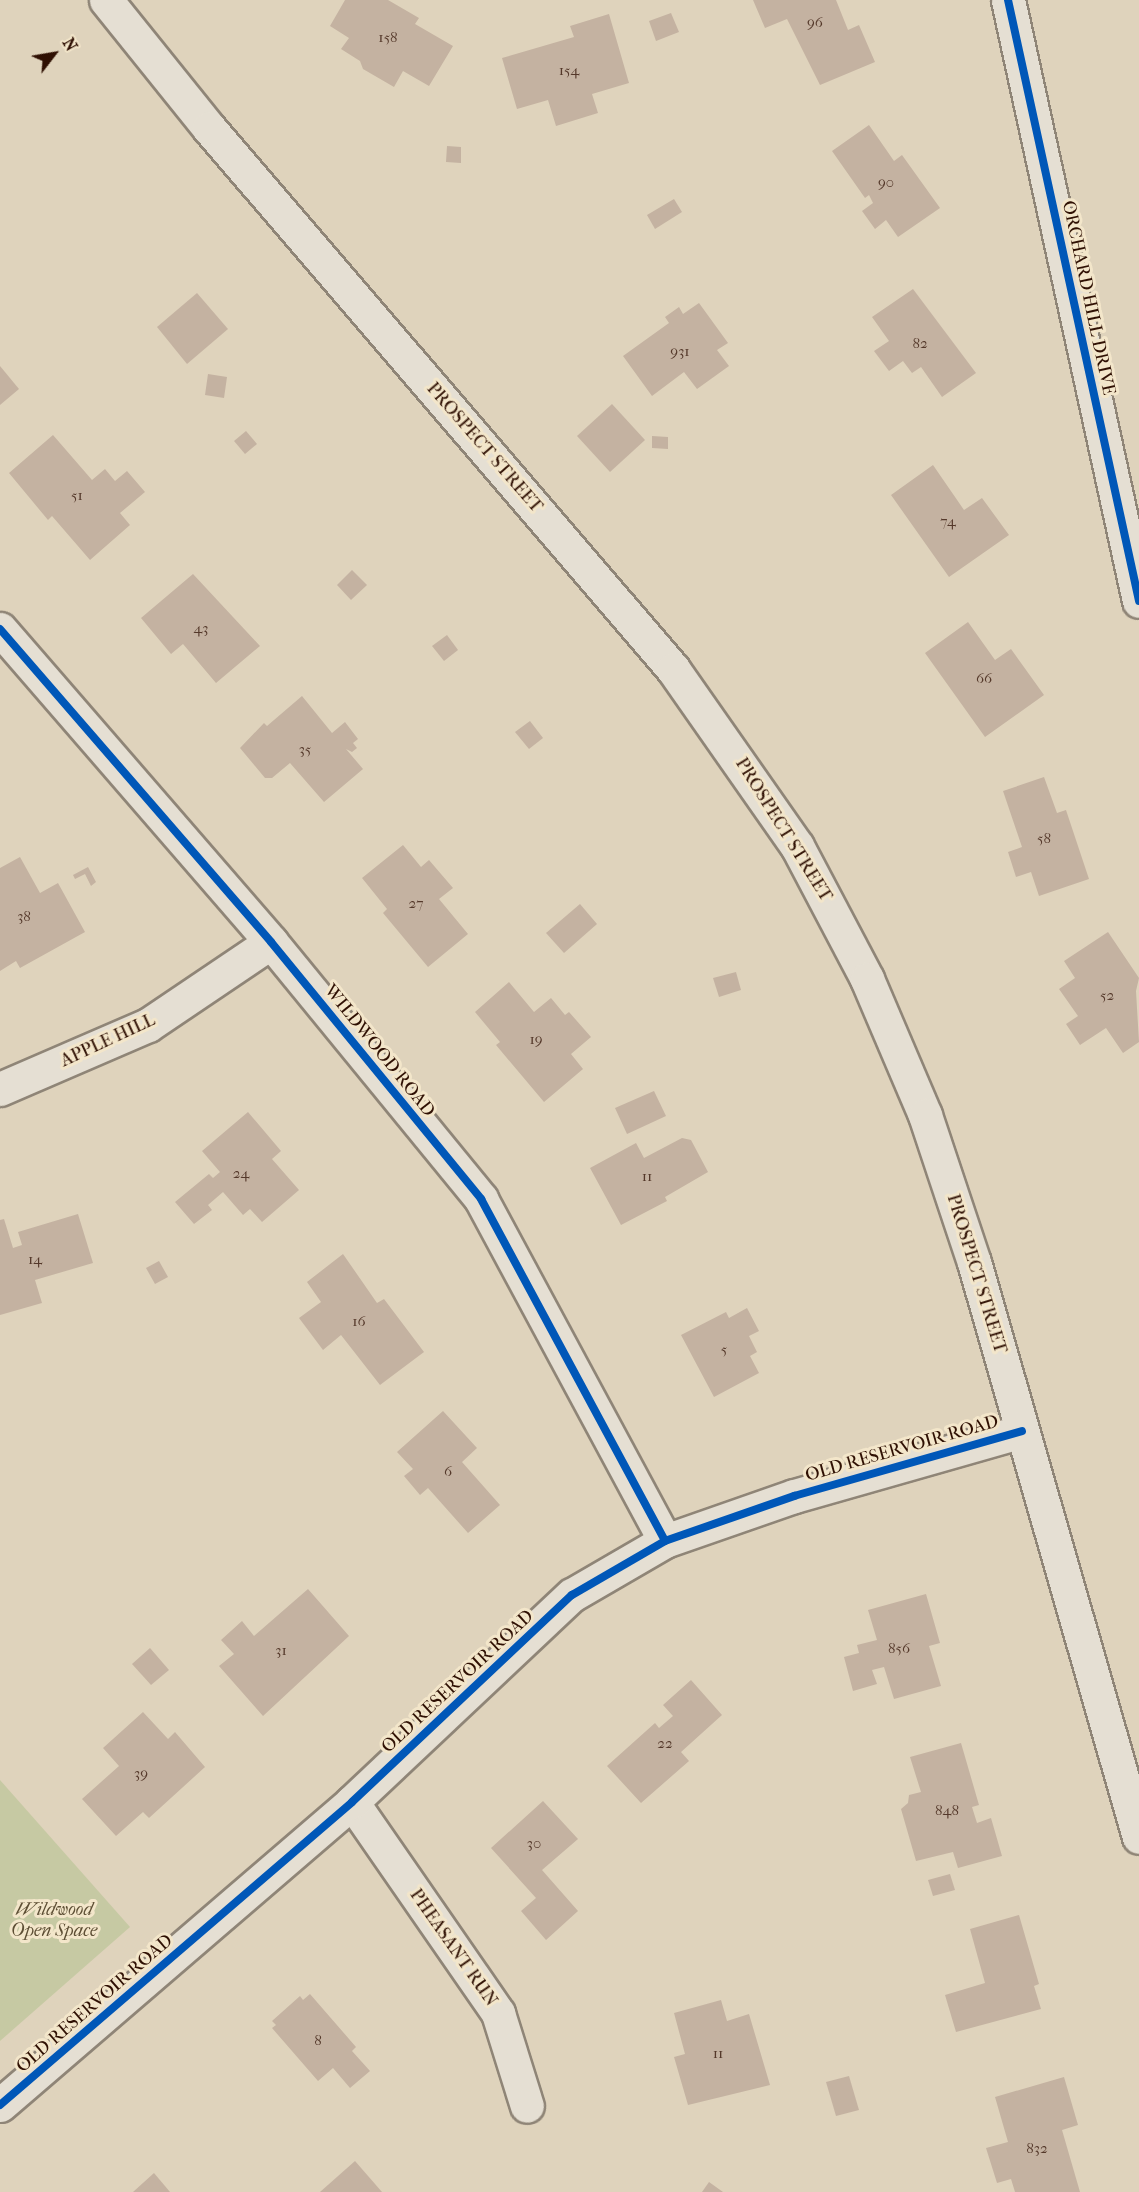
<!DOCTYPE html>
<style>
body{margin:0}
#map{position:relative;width:1139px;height:2192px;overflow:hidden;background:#dfd3bc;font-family:"IM FELL French Canon",serif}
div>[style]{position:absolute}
.green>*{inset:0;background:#c6c9a3}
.building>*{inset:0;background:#c4b2a1}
.roads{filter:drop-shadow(2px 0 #8f8577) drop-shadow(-2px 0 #8f8577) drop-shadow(0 2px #8f8577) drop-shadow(0 -2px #8f8577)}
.minor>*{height:33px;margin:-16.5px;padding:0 16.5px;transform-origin:16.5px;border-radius:16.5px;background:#e5dfd3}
.secondary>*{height:33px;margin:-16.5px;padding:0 16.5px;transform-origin:16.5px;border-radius:16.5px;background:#e5dfd3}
.cycleway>*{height:8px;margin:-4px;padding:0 4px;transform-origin:4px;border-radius:4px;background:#0057b8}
span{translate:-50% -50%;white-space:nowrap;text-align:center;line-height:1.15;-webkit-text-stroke:6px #f3e6ca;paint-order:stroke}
.number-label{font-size:15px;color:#54382a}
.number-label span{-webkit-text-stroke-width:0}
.street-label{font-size:18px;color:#2f1003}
.park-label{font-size:18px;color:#5d4e34;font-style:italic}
.north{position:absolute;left:24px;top:24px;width:60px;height:60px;-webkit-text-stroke:4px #f3e6ca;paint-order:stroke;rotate:59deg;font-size:16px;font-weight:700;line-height:24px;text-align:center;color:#2f1003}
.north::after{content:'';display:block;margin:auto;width:21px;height:27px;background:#2f1003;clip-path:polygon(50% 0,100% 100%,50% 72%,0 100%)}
</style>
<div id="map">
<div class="green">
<i style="clip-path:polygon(0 1780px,130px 1927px,0 2041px)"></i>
</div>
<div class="building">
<i style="clip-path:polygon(345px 0,388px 0,419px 18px,415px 24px,453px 46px,429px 86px,403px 71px,394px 87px,363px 69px,360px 61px,341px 49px,349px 38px,330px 26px)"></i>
<i style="clip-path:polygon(753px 0,836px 0,848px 30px,859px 25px,875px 62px,820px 85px,787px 19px,765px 28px)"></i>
<i style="clip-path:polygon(671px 13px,679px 32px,656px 41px,649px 21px)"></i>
<i style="clip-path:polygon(609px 14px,629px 83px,592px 94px,598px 113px,556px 126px,548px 100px,517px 109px,502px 58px,574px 37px,570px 26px)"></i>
<i style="clip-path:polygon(869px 125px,894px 161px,902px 155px,940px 208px,898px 237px,886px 220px,875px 229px,862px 211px,873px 203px,869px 195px,865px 198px,832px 151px)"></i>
<i style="clip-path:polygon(447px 146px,461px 147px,461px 163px,446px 162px)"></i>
<i style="clip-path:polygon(674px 199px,682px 212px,655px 229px,647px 215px)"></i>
<i style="clip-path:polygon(913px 289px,976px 373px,942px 397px,921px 367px,912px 373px,903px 361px,889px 371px,874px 351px,889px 341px,872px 317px)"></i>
<i style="clip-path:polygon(197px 293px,228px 329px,187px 364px,157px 327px)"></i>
<i style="clip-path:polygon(699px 303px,728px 343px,717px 350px,729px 366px,697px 389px,684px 372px,652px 396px,623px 356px,669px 323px,665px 317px,679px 307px,683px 314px)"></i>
<i style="clip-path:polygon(0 366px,19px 389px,0 405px)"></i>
<i style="clip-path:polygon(208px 374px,227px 377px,224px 398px,205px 395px)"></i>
<i style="clip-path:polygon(612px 404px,645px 440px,610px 472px,577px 436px)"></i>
<i style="clip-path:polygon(246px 431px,257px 444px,245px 454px,234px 441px)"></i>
<i style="clip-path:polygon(53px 435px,92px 480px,105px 469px,115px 481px,127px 471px,145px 492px,120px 513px,130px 525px,90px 560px,52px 516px,48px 520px,9px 473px)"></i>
<i style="clip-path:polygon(652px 436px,668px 437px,668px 449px,652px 448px)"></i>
<i style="clip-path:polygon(933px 465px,964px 510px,982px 498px,1009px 535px,949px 577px,891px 495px)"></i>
<i style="clip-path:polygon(352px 570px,367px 585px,351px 600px,337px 585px)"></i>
<i style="clip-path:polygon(193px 574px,260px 646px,216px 683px,183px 644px,171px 654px,141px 618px)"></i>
<i style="clip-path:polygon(968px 622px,995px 660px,1011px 649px,1044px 695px,985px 737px,925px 653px)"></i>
<i style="clip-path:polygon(447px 635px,458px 650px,444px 661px,432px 646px)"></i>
<i style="clip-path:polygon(302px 696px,332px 733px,345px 722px,358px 739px,353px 743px,357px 748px,352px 752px,346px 749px,363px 769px,324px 802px,290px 763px,272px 778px,265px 778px,240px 748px,264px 723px,267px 726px)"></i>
<i style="clip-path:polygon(530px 721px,543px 738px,529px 749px,515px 732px)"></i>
<i style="clip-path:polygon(1044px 777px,1057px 813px,1066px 810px,1089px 879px,1039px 896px,1031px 872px,1016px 877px,1008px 852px,1022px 847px,1003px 791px)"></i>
<i style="clip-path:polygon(403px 845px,421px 867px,429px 860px,453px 888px,439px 899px,468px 934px,428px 967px,383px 913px,387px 909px,362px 878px)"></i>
<i style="clip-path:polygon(20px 857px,40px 893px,58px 883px,85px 932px,20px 968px,16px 961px,0 971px,0 868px)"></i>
<i style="clip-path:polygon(88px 867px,96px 882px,91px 886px,85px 874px,75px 879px,73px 875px)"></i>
<i style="clip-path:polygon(580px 904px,597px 924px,564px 953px,546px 933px)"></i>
<i style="clip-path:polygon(1108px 932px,1139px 978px,1136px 991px,1139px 1042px,1123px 1053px,1106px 1028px,1080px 1045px,1066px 1024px,1078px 1016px,1059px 989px,1075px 978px,1064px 961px)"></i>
<i style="clip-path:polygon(736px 972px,741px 990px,719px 997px,713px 978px)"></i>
<i style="clip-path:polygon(509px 982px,534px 1012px,551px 998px,565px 1015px,569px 1012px,591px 1037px,571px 1054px,583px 1069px,544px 1102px,496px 1045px,500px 1042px,475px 1012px)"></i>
<i style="clip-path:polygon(654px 1091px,666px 1116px,627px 1134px,615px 1108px)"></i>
<i style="clip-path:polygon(248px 1112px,281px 1151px,272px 1159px,299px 1190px,262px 1222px,250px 1209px,243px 1215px,223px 1192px,208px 1205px,212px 1210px,194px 1224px,175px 1202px,209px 1174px,213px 1178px,220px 1172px,202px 1151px)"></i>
<i style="clip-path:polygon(682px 1138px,691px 1140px,708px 1172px,665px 1197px,667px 1201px,621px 1225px,590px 1168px,636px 1143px,644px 1158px)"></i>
<i style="clip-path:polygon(78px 1214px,93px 1263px,35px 1280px,42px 1303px,0 1315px,0 1220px,4px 1219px,13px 1248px,22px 1245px,18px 1232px)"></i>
<i style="clip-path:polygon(343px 1254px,377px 1303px,384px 1299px,424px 1352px,380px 1385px,341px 1335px,323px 1350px,299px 1318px,321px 1302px,307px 1282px)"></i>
<i style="clip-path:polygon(159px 1261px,168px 1277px,155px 1284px,146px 1268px)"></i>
<i style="clip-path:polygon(747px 1308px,759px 1331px,749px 1336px,757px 1352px,750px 1356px,759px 1373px,714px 1397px,681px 1335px,726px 1312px,729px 1318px)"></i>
<i style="clip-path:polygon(443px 1411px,477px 1448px,462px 1462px,500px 1505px,468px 1533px,428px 1488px,420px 1495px,404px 1476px,413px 1469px,397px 1452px)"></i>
<i style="clip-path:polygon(308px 1589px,349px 1636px,263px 1716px,219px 1666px,234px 1654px,221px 1640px,242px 1621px,254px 1636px)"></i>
<i style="clip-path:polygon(926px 1594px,940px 1643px,929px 1646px,941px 1686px,894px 1699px,884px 1667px,872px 1670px,877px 1684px,853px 1691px,844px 1657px,859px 1653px,857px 1645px,877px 1640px,868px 1610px)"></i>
<i style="clip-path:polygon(150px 1648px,169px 1670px,151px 1685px,132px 1664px)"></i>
<i style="clip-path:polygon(691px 1680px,722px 1715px,681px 1752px,689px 1761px,641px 1803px,607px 1766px,655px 1723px,659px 1728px,673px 1716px,663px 1705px)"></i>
<i style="clip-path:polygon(143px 1712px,168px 1739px,175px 1732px,205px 1767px,149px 1818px,143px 1812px,116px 1836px,82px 1799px,119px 1766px,103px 1748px)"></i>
<i style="clip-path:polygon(961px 1743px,979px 1805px,972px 1807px,977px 1823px,991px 1818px,1002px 1856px,958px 1868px,953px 1852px,916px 1861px,901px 1809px,908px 1803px,909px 1795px,921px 1792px,910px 1757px)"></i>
<i style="clip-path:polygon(543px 1801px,578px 1839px,542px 1870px,578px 1911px,546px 1940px,521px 1911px,536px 1898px,491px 1848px)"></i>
<i style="clip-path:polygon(950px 1874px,955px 1890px,933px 1896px,928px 1880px)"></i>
<i style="clip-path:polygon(1019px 1915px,1039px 1984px,1034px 1986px,1041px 2009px,956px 2032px,945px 1995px,985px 1983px,970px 1929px)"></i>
<i style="clip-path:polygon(310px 1994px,356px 2047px,352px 2051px,370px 2071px,350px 2088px,333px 2068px,318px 2081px,272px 2028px,276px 2025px,272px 2021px,300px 1996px,303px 2000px)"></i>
<i style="clip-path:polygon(721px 2000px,727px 2021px,749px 2014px,770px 2085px,688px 2105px,674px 2057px,685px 2054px,674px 2013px)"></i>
<i style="clip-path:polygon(849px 2076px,859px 2110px,836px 2116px,826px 2082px)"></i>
<i style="clip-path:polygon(1064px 2077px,1078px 2125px,1062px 2130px,1080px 2192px,1015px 2192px,1011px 2179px,997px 2183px,986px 2148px,1008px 2142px,995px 2097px)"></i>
<i style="clip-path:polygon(355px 2161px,382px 2192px,320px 2192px)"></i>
<i style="clip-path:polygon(154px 2173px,170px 2192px,133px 2192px)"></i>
<i style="clip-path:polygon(709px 2182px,723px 2192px,702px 2192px)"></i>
</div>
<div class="roads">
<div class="minor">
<i style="left:1008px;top:0;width:615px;rotate:77.7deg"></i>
<i style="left:0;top:629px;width:414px;rotate:49.1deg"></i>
<i style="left:271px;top:942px;width:332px;rotate:50.7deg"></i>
<i style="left:481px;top:1199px;width:388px;rotate:61.7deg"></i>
<i style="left:0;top:1089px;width:161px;rotate:-23.4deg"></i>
<i style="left:148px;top:1025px;width:148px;rotate:-34deg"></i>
<i style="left:352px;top:1802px;width:257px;rotate:55.3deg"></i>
<i style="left:498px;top:2013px;width:97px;rotate:72.7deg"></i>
<i style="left:0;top:2105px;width:464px;rotate:-40.7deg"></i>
<i style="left:352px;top:1802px;width:302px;rotate:-43.3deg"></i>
<i style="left:572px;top:1595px;width:108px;rotate:-30.1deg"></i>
<i style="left:665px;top:1541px;width:137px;rotate:-19.2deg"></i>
<i style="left:794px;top:1496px;width:237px;rotate:-15.9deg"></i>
</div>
<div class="secondary">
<i style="left:106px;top:0;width:164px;rotate:51.2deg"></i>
<i style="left:209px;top:128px;width:713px;rotate:49.38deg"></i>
<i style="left:673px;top:669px;width:216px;rotate:55deg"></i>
<i style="left:797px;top:846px;width:150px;rotate:62.2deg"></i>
<i style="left:867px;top:979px;width:148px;rotate:66.9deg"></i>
<i style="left:925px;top:1115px;width:155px;rotate:71.6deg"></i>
<i style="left:974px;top:1262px;width:598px;rotate:73.99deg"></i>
</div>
</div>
<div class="cycleway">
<i style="left:1008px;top:0;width:615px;rotate:77.7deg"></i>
<i style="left:0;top:629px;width:414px;rotate:49.1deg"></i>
<i style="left:271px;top:942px;width:332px;rotate:50.7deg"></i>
<i style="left:481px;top:1199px;width:388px;rotate:61.7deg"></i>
<i style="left:0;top:2105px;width:464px;rotate:-40.7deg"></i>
<i style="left:352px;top:1802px;width:302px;rotate:-43.3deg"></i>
<i style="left:572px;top:1595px;width:108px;rotate:-30.1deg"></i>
<i style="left:665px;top:1541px;width:137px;rotate:-19.2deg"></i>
<i style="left:794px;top:1496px;width:237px;rotate:-15.9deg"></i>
</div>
<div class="number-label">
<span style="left:815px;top:23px">96</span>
<span style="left:388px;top:38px">158</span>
<span style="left:569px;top:71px">154</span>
<span style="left:886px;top:183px">90</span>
<span style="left:920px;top:344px">82</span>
<span style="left:680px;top:352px">931</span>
<span style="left:77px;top:496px">51</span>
<span style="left:948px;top:522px">74</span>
<span style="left:201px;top:629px">43</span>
<span style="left:984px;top:679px">66</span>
<span style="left:305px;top:750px">35</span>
<span style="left:1044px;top:839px">58</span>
<span style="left:416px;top:904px">27</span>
<span style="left:24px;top:917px">38</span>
<span style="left:1107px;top:996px">52</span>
<span style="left:536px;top:1040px">19</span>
<span style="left:241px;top:1174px">24</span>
<span style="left:647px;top:1177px">11</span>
<span style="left:35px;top:1260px">14</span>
<span style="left:359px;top:1322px">16</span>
<span style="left:724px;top:1350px">5</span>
<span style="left:448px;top:1472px">6</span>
<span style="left:899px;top:1649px">856</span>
<span style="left:281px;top:1651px">31</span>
<span style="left:665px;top:1744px">22</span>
<span style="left:141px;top:1774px">39</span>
<span style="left:947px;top:1811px">848</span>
<span style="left:534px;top:1844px">30</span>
<span style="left:318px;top:2041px">8</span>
<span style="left:718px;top:2054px">11</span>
<span style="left:1037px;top:2149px">832</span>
</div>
<div class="street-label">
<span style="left:1088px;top:298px;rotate:78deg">ORCHARD HILL DRIVE</span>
<span style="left:484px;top:448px;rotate:49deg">PROSPECT STREET</span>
<span style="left:783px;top:830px;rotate:58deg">PROSPECT STREET</span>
<span style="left:108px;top:1041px;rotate:-25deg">APPLE HILL</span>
<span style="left:379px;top:1051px;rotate:51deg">WILDWOOD ROAD</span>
<span style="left:976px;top:1274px;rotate:73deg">PROSPECT STREET</span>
<span style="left:902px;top:1449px;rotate:-16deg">OLD RESERVOIR ROAD</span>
<span style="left:458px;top:1682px;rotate:-43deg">OLD RESERVOIR ROAD</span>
<span style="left:453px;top:1948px;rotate:55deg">PHEASANT RUN</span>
<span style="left:95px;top:2004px;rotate:-41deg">OLD RESERVOIR ROAD</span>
</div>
<div class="park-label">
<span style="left:54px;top:1921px">Wildwood<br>Open Space</span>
</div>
<div class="north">N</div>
</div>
